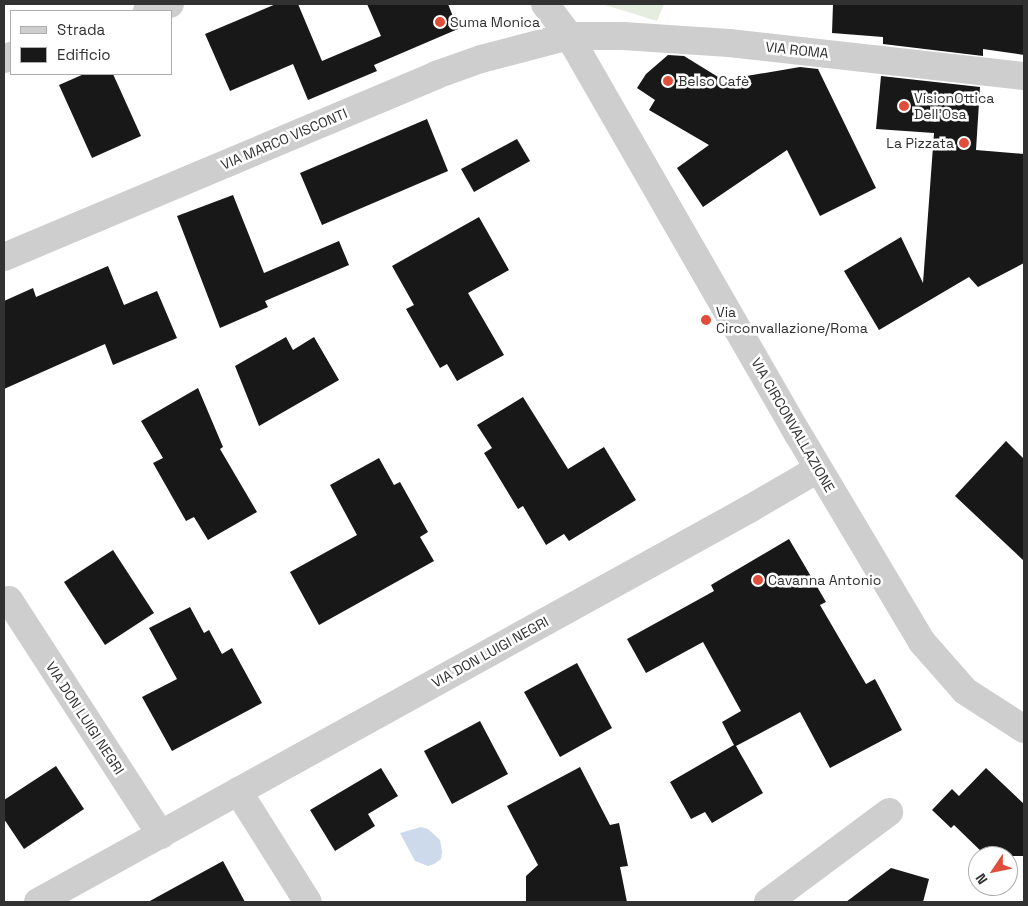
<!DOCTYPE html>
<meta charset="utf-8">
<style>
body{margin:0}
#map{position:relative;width:1028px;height:906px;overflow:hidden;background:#fff;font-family:"Space Grotesk",sans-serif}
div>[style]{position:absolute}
.green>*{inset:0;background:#e4eddf}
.water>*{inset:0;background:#cddaec}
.building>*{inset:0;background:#181818}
.minor>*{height:28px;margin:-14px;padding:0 14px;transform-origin:14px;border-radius:14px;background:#cecece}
.dots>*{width:14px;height:14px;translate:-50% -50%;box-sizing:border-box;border:2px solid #fff;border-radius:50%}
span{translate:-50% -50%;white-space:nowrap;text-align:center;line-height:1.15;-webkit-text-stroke:5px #fff;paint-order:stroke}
.poi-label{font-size:14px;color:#313131}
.left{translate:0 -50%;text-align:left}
.right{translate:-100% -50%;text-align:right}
.street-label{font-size:14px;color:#313131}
.frame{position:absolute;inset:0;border:5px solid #313131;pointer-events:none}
.legend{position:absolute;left:10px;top:10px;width:162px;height:65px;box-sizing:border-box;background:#fff;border:1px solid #adadad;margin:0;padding:6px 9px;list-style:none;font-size:15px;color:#313131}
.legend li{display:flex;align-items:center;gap:10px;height:25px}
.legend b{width:25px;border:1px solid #adadad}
.north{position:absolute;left:968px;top:846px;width:50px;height:50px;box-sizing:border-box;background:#fff;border:1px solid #adadad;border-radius:50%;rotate:236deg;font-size:14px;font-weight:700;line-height:20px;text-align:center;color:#313131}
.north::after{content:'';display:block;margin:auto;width:18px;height:22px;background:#e04d3b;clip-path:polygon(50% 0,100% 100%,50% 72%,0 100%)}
</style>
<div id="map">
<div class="green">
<i style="clip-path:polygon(602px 4px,664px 4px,657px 21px)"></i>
</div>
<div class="water">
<i style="clip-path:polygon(421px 827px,428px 829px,440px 840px,442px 852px,441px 859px,434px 864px,428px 866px,415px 861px,400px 833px)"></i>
</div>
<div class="building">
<i style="clip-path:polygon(276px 4px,298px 4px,322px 61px,381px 36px,367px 4px,448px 4px,458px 29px,374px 65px,377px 71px,308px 100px,293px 64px,230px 91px,205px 34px)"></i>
<i style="clip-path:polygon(833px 4px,1024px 4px,1024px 55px,983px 49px,983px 56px,883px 44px,883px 37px,832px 33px)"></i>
<i style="clip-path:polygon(668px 55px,684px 56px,723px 80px,800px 67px,818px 69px,876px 188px,820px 216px,787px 150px,703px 207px,677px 168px,709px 145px,649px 110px,655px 100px,637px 88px,646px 74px)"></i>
<i style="clip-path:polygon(84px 74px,113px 74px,141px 136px,92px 158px,59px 85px)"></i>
<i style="clip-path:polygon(881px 76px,980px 87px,976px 150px,1024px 154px,1024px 263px,978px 287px,969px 277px,879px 330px,844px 271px,901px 237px,923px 283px,934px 133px,876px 129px)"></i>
<i style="clip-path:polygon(427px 119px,448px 171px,322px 225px,300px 173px)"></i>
<i style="clip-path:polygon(517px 139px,530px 161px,474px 192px,461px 169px)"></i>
<i style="clip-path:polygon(233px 195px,264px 273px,339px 241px,349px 265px,265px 301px,268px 307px,220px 328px,177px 216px)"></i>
<i style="clip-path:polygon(479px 217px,509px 270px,468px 293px,504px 355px,457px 381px,447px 364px,440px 368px,406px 309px,414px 305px,392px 266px)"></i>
<i style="clip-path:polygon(108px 266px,124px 305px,157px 291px,177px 338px,113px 365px,105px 344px,4px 389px,4px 301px,33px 288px,36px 297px)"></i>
<i style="clip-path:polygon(286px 337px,293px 350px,314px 337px,339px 380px,259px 426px,235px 366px)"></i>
<i style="clip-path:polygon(198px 388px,223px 447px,220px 449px,257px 512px,208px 540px,194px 517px,186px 521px,153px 463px,163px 458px,141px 421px)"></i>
<i style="clip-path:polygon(523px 397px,568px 469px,604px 447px,636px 500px,569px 541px,564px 534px,546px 545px,523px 506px,518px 509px,484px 453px,492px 448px,477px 425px)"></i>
<i style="clip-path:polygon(1006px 441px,1024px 459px,1024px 561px,955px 496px)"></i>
<i style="clip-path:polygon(379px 458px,394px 485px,400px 482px,428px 532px,420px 537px,434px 561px,319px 625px,290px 572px,357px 535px,330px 485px)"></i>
<i style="clip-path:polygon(789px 539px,826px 602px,820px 605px,866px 684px,875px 679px,902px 730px,830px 768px,800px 712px,736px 746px,763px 793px,712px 823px,705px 812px,691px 819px,670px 782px,734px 745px,722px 722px,741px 711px,703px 642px,646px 673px,627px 639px,714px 591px,711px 585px)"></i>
<i style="clip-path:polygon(113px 550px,154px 613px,105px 645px,64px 582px)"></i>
<i style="clip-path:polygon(190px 607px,204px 633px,209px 630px,222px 654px,232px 648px,262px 703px,172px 751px,142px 697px,177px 679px,149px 628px)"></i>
<i style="clip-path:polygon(577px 663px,612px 728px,560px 757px,524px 692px)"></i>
<i style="clip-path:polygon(480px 721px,508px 774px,452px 804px,424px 751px)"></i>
<i style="clip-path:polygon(56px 766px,84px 809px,24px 849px,4px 819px,4px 800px)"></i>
<i style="clip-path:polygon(580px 767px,610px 825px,619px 823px,628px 866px,620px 867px,627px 902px,526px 902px,526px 876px,538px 865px,507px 806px)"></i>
<i style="clip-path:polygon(381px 768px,398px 796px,368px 814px,375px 826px,335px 851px,310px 810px)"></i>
<i style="clip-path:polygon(986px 768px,1024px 804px,1024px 856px,986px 856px,954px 825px,951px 828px,932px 810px,952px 789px,959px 796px)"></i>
<i style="clip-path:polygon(223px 861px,245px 902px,148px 902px)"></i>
<i style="clip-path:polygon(891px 868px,929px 879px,923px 902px,846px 902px)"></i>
</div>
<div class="minor">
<i style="left:545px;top:4px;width:40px;rotate:53deg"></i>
<i style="left:569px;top:36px;width:459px;rotate:60.1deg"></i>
<i style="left:798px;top:434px;width:242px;rotate:59.2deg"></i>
<i style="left:922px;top:642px;width:65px;rotate:48.7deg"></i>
<i style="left:965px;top:691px;width:70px;rotate:32.8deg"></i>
<i style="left:147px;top:11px;width:24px;rotate:-17deg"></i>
<i style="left:4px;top:59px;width:8px;rotate:-23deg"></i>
<i style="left:4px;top:257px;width:469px;rotate:-22.8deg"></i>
<i style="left:436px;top:75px;width:48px;rotate:-19.6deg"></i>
<i style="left:481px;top:59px;width:91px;rotate:-14.6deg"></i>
<i style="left:569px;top:36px;width:54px"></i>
<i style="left:623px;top:36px;width:106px;rotate:3.8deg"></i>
<i style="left:729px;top:43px;width:297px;rotate:6.4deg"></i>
<i style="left:9px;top:600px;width:280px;rotate:57.1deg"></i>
<i style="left:238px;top:791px;width:131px;rotate:57.8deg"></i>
<i style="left:38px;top:902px;width:815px;rotate:-28.92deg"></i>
<i style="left:751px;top:508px;width:78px;rotate:-30.2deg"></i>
<i style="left:768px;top:902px;width:151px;rotate:-36.6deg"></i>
</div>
<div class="dots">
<i style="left:440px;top:22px;background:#e04d3b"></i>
<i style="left:668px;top:81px;background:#e04d3b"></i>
<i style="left:904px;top:106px;background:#e04d3b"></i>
<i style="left:964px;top:143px;background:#e04d3b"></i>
<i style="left:706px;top:320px;background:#e04d3b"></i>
<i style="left:758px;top:580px;background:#e04d3b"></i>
</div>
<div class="poi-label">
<span class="left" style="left:450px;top:22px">Suma Monica</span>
<span class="left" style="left:678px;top:81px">Belso Cafè</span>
<span class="left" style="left:914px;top:106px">VisionOttica<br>Dell'Osa</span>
<span class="right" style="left:954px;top:143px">La Pizzata</span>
<span class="left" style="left:716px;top:320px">Via<br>Circonvallazione/Roma</span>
<span class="left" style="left:768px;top:580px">Cavanna Antonio</span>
</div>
<div class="street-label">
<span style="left:797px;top:50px;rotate:6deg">VIA ROMA</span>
<span style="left:284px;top:139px;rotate:-23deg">VIA MARCO VISCONTI</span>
<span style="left:793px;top:425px;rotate:60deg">VIA CIRCONVALLAZIONE</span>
<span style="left:490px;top:652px;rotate:-29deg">VIA DON LUIGI NEGRI</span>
<span style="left:85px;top:718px;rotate:57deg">VIA DON LUIGI NEGRI</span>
</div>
<div class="frame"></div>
<ul class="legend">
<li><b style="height:6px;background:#cecece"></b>Strada</li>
<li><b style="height:14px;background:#181818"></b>Edificio</li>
</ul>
<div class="north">N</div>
</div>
